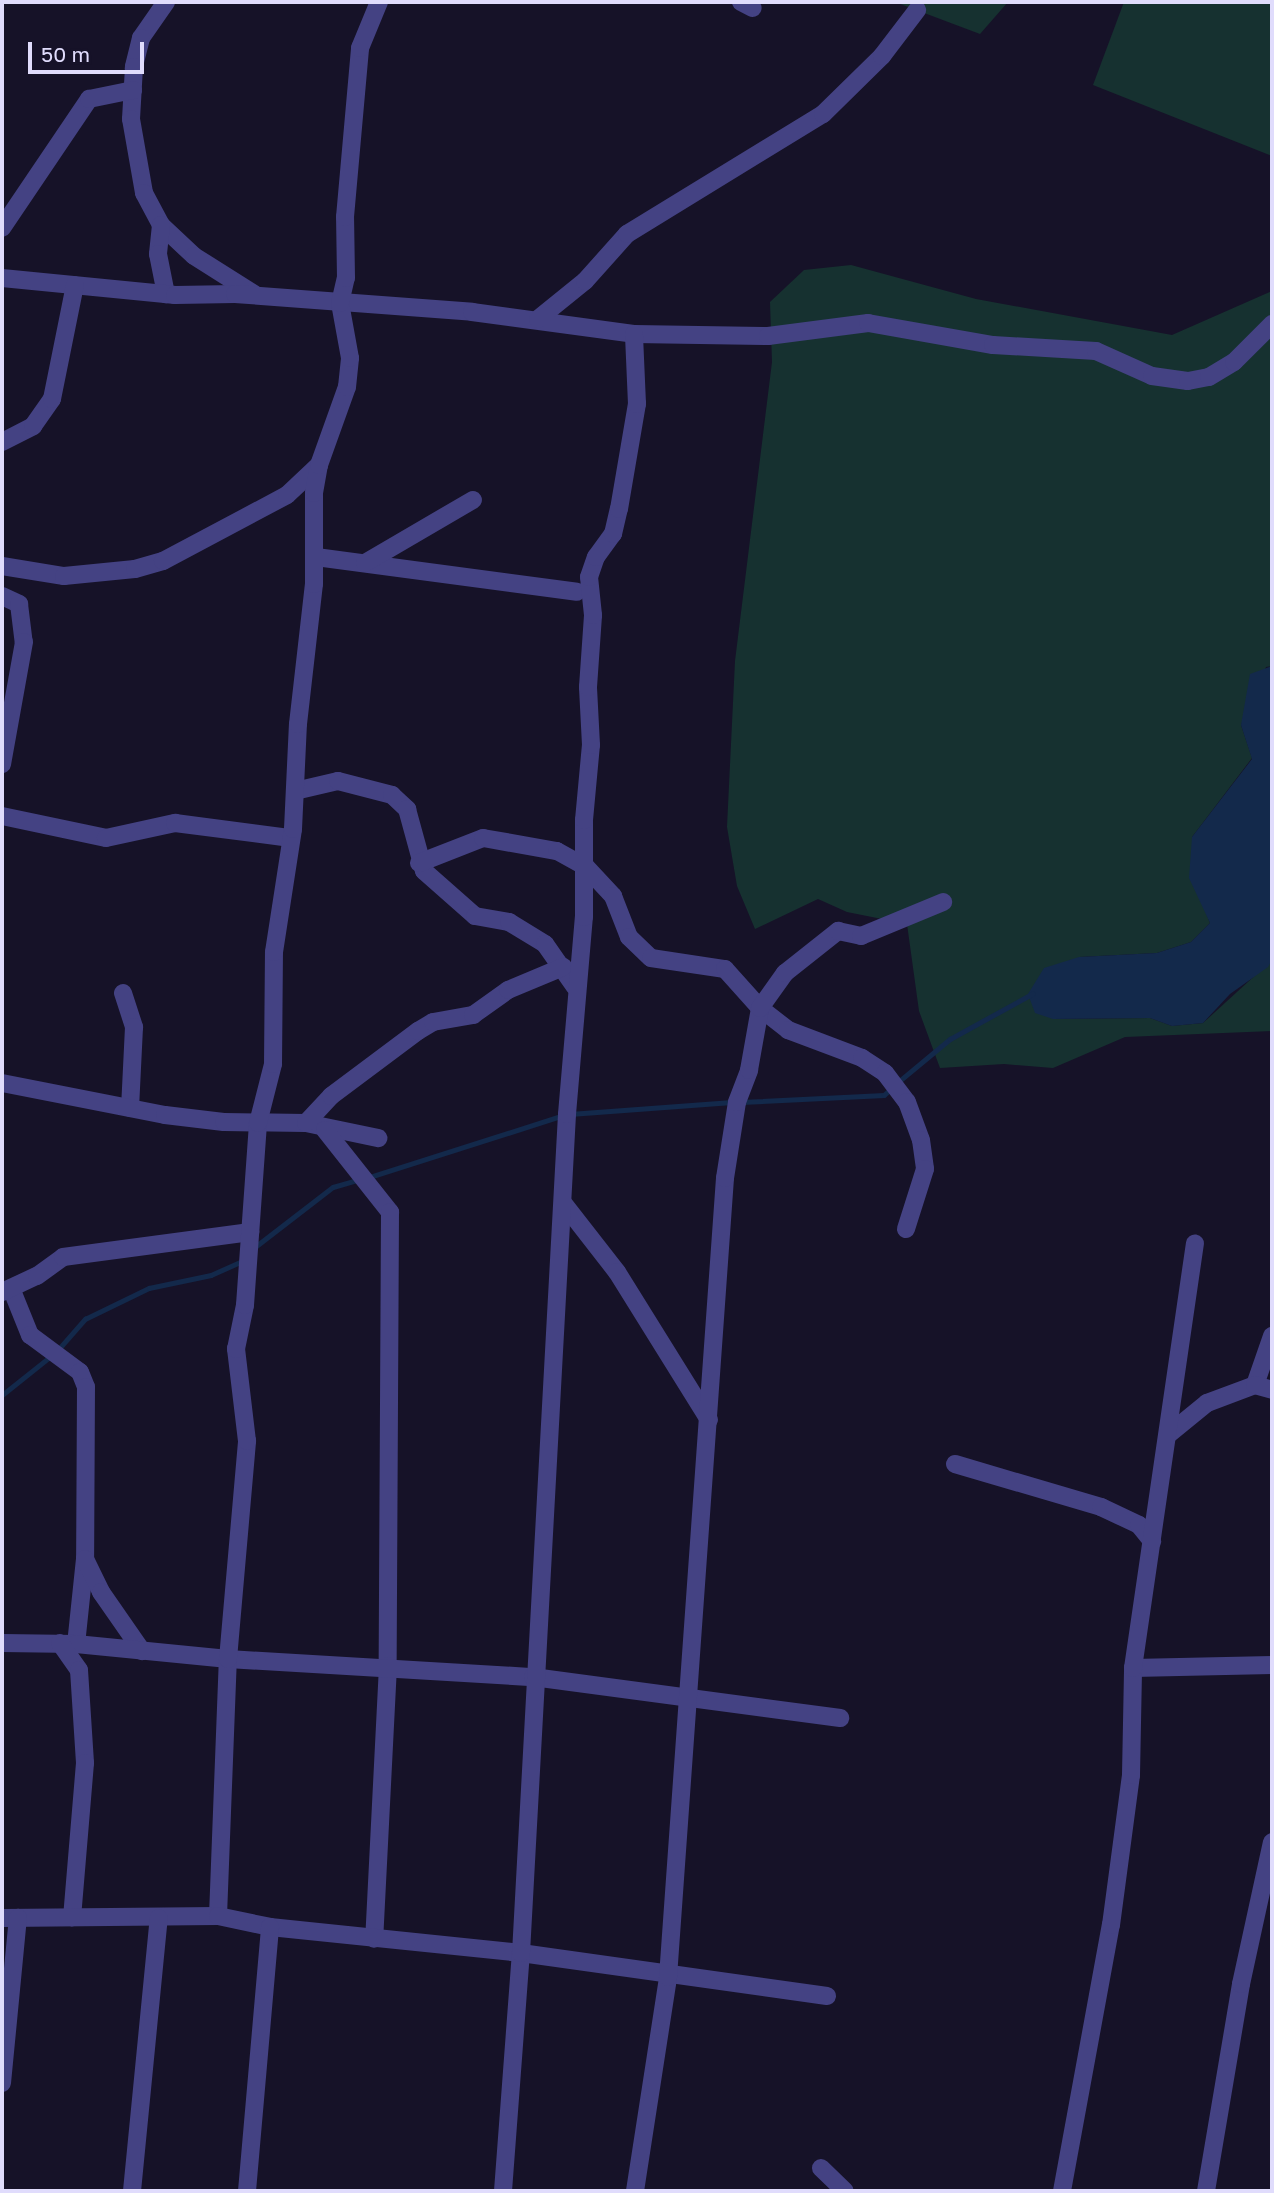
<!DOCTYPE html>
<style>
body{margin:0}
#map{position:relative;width:1274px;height:2193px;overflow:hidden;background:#161228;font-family:"Golos Text",sans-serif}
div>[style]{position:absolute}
.green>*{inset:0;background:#163130}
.water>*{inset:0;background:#13294b}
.stream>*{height:4.5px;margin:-2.25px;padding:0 2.25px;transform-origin:2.25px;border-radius:2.25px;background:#13294b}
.minor>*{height:18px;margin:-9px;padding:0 9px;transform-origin:9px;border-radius:9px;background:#444283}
span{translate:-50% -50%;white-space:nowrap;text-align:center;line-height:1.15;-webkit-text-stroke:6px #161228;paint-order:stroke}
.frame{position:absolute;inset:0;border:4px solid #e0dcfc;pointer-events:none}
.scale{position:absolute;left:28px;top:42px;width:116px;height:32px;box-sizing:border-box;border:4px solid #e0dcfc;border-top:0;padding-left:9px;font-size:21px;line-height:24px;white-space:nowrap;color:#e0dcfc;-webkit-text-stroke:5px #161228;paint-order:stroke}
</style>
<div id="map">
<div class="green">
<i style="clip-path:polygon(895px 2px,1008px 2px,980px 34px)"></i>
<i style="clip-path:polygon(1124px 2px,1272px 2px,1272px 156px,1093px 85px)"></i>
<i style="clip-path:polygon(851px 265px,976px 299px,1172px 335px,1272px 291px,1272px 666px,1266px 667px,1241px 725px,1252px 758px,1192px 837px,1202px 903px,1210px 923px,1191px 942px,1157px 953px,1079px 957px,1053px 1019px,1150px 1018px,1172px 1026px,1203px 1023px,1272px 960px,1272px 1031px,1125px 1037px,1053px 1068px,1004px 1064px,940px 1068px,919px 1011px,907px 924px,847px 912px,818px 899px,755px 929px,737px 886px,727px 827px,735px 661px,772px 362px,770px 302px,804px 270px)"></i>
</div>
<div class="water">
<i style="clip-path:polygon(1272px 666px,1272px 960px,1268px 967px,1230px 994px,1203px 1023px,1172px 1026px,1150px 1018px,1053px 1019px,1035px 1013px,1028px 994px,1044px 968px,1079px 957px,1157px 953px,1191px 942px,1210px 923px,1189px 878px,1192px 837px,1252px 759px,1241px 725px,1250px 674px)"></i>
</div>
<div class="stream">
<i style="left:897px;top:1083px;width:69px;rotate:-39.7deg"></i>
<i style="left:950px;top:1039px;width:94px;rotate:-28.8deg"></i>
<i style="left:741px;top:1102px;width:143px;rotate:-2.8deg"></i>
<i style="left:884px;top:1095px;width:9px;rotate:-41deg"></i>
<i style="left:570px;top:1114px;width:162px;rotate:-4.2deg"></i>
<i style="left:370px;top:1177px;width:201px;rotate:-17.7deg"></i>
<i style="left:255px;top:1247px;width:98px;rotate:-37.6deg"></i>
<i style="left:333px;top:1187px;width:26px;rotate:-16deg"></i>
<i style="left:57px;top:1351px;width:43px;rotate:-48.8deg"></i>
<i style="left:85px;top:1319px;width:71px;rotate:-25.8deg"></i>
<i style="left:149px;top:1288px;width:63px;rotate:-11.8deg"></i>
<i style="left:211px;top:1275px;width:35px;rotate:-24deg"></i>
<i style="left:2px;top:1395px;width:63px;rotate:-38.5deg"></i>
</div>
<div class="minor">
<i style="left:166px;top:2px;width:44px;rotate:124.8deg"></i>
<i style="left:141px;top:38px;width:30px;rotate:104deg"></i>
<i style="left:134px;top:67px;width:52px;rotate:93.3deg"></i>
<i style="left:131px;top:119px;width:75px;rotate:80deg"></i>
<i style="left:144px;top:193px;width:36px;rotate:62deg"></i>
<i style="left:161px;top:225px;width:45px;rotate:43.2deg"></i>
<i style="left:194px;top:256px;width:71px;rotate:32.3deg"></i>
<i style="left:741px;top:2px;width:13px;rotate:27deg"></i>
<i style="left:161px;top:225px;width:29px;rotate:96deg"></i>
<i style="left:158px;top:254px;width:41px;rotate:78.7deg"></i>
<i style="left:2px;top:228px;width:156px;rotate:-56deg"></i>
<i style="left:89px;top:99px;width:45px;rotate:-11.6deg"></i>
<i style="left:2px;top:278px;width:174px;rotate:5.6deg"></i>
<i style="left:175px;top:295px;width:60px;rotate:-1deg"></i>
<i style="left:235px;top:294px;width:238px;rotate:4.3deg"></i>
<i style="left:472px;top:312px;width:163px;rotate:7.7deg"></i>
<i style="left:634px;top:334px;width:134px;rotate:0.9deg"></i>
<i style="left:768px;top:336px;width:101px;rotate:-7.4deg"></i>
<i style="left:868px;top:323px;width:127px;rotate:10deg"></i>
<i style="left:993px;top:345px;width:103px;rotate:3.3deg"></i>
<i style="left:1096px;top:351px;width:61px;rotate:24.1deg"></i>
<i style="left:1152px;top:376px;width:36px;rotate:8deg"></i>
<i style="left:1188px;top:381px;width:21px;rotate:-11deg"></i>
<i style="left:1209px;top:377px;width:29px;rotate:-31deg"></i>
<i style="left:1234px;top:362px;width:54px;rotate:-45deg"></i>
<i style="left:538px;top:319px;width:60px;rotate:-39deg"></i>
<i style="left:585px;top:281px;width:63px;rotate:-48.2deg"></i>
<i style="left:627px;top:234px;width:230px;rotate:-31.5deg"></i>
<i style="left:823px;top:114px;width:83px;rotate:-44.5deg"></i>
<i style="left:882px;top:56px;width:58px;rotate:-52.7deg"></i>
<i style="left:2px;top:442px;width:35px;rotate:-27deg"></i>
<i style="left:33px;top:426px;width:33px;rotate:-55deg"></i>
<i style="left:52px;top:399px;width:116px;rotate:-78.6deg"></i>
<i style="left:316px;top:557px;width:263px;rotate:7.6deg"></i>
<i style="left:365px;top:563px;width:125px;rotate:-30.3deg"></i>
<i style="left:2px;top:566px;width:63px;rotate:9.2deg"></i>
<i style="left:64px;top:576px;width:71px;rotate:-5.6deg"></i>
<i style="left:135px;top:569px;width:29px;rotate:-16deg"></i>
<i style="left:163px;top:561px;width:140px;rotate:-28deg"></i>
<i style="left:287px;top:495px;width:44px;rotate:-43.2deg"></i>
<i style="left:2px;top:596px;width:19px;rotate:25deg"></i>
<i style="left:19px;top:604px;width:38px;rotate:83deg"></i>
<i style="left:24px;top:642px;width:124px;rotate:100.2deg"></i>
<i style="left:295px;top:791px;width:44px;rotate:-13.1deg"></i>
<i style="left:338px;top:781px;width:56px;rotate:14.5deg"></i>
<i style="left:392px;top:795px;width:21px;rotate:43deg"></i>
<i style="left:407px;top:809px;width:64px;rotate:74.7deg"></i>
<i style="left:424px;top:871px;width:68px;rotate:41.4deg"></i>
<i style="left:475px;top:916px;width:35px;rotate:10deg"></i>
<i style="left:509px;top:922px;width:42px;rotate:31.4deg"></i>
<i style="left:545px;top:944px;width:52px;rotate:55.1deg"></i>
<i style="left:2px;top:816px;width:106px;rotate:11.9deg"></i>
<i style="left:106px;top:838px;width:71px;rotate:-12.3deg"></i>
<i style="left:175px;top:823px;width:117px;rotate:7.4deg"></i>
<i style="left:419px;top:863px;width:69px;rotate:-21.3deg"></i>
<i style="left:483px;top:838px;width:75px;rotate:10deg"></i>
<i style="left:557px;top:851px;width:33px;rotate:29deg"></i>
<i style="left:586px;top:867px;width:40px;rotate:47deg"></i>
<i style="left:613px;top:896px;width:44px;rotate:68.7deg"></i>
<i style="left:629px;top:937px;width:30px;rotate:44deg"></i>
<i style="left:651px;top:958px;width:75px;rotate:8.5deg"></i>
<i style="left:725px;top:969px;width:52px;rotate:48.1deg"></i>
<i style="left:760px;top:1008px;width:36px;rotate:38deg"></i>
<i style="left:788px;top:1030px;width:79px;rotate:20.7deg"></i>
<i style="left:862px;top:1058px;width:27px;rotate:33deg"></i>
<i style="left:885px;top:1073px;width:36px;rotate:53deg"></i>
<i style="left:907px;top:1102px;width:40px;rotate:69.8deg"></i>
<i style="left:921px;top:1140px;width:29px;rotate:82deg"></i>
<i style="left:925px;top:1169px;width:63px;rotate:107.6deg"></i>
<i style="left:123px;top:993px;width:36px;rotate:72deg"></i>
<i style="left:134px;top:1027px;width:81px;rotate:92.8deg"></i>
<i style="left:2px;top:1083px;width:166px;rotate:11.1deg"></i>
<i style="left:165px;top:1115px;width:59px;rotate:6.8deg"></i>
<i style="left:224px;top:1122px;width:82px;rotate:0.7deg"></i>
<i style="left:306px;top:1123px;width:74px;rotate:11.8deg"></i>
<i style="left:306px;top:1123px;width:37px;rotate:-47deg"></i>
<i style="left:331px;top:1096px;width:109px;rotate:-36.8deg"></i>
<i style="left:418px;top:1031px;width:17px;rotate:-31deg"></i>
<i style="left:433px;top:1022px;width:41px;rotate:-9.9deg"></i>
<i style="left:473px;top:1015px;width:43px;rotate:-35.5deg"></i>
<i style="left:508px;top:990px;width:60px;rotate:-22.7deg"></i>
<i style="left:325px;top:1130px;width:105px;rotate:51.6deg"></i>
<i style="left:390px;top:1212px;width:454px;rotate:90.3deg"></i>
<i style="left:388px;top:1666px;width:273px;rotate:92.9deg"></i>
<i style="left:564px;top:1204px;width:86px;rotate:52.1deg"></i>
<i style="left:617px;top:1272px;width:174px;rotate:58.1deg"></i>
<i style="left:11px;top:1288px;width:51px;rotate:68deg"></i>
<i style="left:30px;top:1335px;width:62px;rotate:36.5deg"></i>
<i style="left:80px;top:1372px;width:16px;rotate:68deg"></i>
<i style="left:86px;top:1387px;width:172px;rotate:90.3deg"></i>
<i style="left:85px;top:1559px;width:85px;rotate:96deg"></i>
<i style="left:2px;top:1292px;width:38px;rotate:-25deg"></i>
<i style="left:37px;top:1276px;width:32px;rotate:-36deg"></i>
<i style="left:63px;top:1257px;width:189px;rotate:-7.6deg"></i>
<i style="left:1255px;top:1385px;width:52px;rotate:-70.9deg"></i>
<i style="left:1169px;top:1434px;width:49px;rotate:-39.2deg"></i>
<i style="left:1207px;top:1403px;width:51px;rotate:-20.6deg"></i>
<i style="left:1255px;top:1385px;width:18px;rotate:16deg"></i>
<i style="left:955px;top:1464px;width:152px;rotate:16.4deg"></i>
<i style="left:1101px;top:1507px;width:42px;rotate:25.3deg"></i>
<i style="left:1139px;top:1525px;width:21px;rotate:51deg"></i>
<i style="left:85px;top:1559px;width:37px;rotate:64deg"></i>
<i style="left:101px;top:1592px;width:72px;rotate:55.2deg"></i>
<i style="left:2px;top:1643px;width:74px;rotate:0.8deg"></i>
<i style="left:76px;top:1644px;width:153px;rotate:5.6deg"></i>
<i style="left:228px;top:1659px;width:306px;rotate:3.4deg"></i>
<i style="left:533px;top:1677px;width:310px;rotate:7.6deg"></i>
<i style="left:60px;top:1643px;width:33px;rotate:55deg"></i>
<i style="left:79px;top:1670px;width:93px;rotate:86.3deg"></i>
<i style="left:85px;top:1763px;width:155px;rotate:94.8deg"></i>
<i style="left:1133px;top:1668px;width:139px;rotate:-1.2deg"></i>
<i style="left:218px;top:1916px;width:257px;rotate:-87.8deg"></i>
<i style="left:228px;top:1659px;width:219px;rotate:-85deg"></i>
<i style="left:247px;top:1441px;width:93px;rotate:-96.8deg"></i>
<i style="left:236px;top:1349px;width:45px;rotate:-78.4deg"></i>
<i style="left:245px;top:1305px;width:182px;rotate:-85.9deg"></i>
<i style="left:258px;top:1123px;width:61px;rotate:-75.7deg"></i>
<i style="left:273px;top:1064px;width:112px;rotate:-89.5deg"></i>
<i style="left:274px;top:952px;width:124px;rotate:-81.2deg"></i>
<i style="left:293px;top:829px;width:105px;rotate:-87.3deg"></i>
<i style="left:298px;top:724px;width:141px;rotate:-83.5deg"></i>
<i style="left:314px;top:584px;width:91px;rotate:-90deg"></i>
<i style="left:314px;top:493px;width:28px;rotate:-80deg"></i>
<i style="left:319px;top:465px;width:83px;rotate:-70.3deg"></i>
<i style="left:347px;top:387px;width:29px;rotate:-84deg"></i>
<i style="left:350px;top:358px;width:56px;rotate:-100.3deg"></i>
<i style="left:340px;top:303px;width:26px;rotate:-77deg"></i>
<i style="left:346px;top:278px;width:61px;rotate:-90.9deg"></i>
<i style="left:345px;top:217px;width:170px;rotate:-84.9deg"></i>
<i style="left:360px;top:48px;width:50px;rotate:-67.6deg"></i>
<i style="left:2px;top:1918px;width:216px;rotate:-0.5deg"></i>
<i style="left:218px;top:1916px;width:53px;rotate:11.9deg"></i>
<i style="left:270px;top:1927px;width:252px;rotate:5.9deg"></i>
<i style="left:521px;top:1953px;width:309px;rotate:8deg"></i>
<i style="left:2px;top:2083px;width:166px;rotate:-84.5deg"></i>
<i style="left:821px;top:2168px;width:33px;rotate:44deg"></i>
<i style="left:132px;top:2191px;width:274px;rotate:-84.4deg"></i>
<i style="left:247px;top:2191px;width:265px;rotate:-85deg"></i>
<i style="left:503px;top:2191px;width:239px;rotate:-85.7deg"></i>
<i style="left:521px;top:1953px;width:840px;rotate:-86.86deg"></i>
<i style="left:567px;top:1114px;width:198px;rotate:-85.1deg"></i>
<i style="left:584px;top:917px;width:97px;rotate:-90deg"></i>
<i style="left:584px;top:820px;width:75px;rotate:-84.7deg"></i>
<i style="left:591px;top:745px;width:58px;rotate:-93deg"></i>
<i style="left:588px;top:687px;width:72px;rotate:-86deg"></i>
<i style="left:593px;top:615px;width:38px;rotate:-96deg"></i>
<i style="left:589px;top:577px;width:21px;rotate:-71deg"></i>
<i style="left:596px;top:557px;width:29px;rotate:-54deg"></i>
<i style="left:613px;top:534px;width:26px;rotate:-77deg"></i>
<i style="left:619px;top:509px;width:107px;rotate:-80.3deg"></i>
<i style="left:637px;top:404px;width:70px;rotate:-92.5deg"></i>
<i style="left:635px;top:2191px;width:217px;rotate:-81.2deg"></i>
<i style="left:668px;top:1977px;width:801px;rotate:-85.92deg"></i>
<i style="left:725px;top:1178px;width:77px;rotate:-81deg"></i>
<i style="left:737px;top:1102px;width:34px;rotate:-69deg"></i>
<i style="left:749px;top:1070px;width:63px;rotate:-79.9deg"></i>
<i style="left:760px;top:1008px;width:43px;rotate:-54.5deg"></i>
<i style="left:785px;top:973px;width:68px;rotate:-38.4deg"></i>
<i style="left:838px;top:931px;width:24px;rotate:12deg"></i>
<i style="left:861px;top:936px;width:89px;rotate:-22.5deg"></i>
<i style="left:1062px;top:2191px;width:270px;rotate:-79.6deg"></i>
<i style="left:1111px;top:1925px;width:151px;rotate:-82.4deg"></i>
<i style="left:1131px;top:1775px;width:107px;rotate:-88.9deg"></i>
<i style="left:1133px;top:1668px;width:429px;rotate:-81.7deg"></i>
<i style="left:1206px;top:2191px;width:210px;rotate:-80.4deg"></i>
<i style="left:1241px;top:1984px;width:145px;rotate:-77.7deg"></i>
</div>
<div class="frame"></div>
<div class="scale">50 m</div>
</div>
